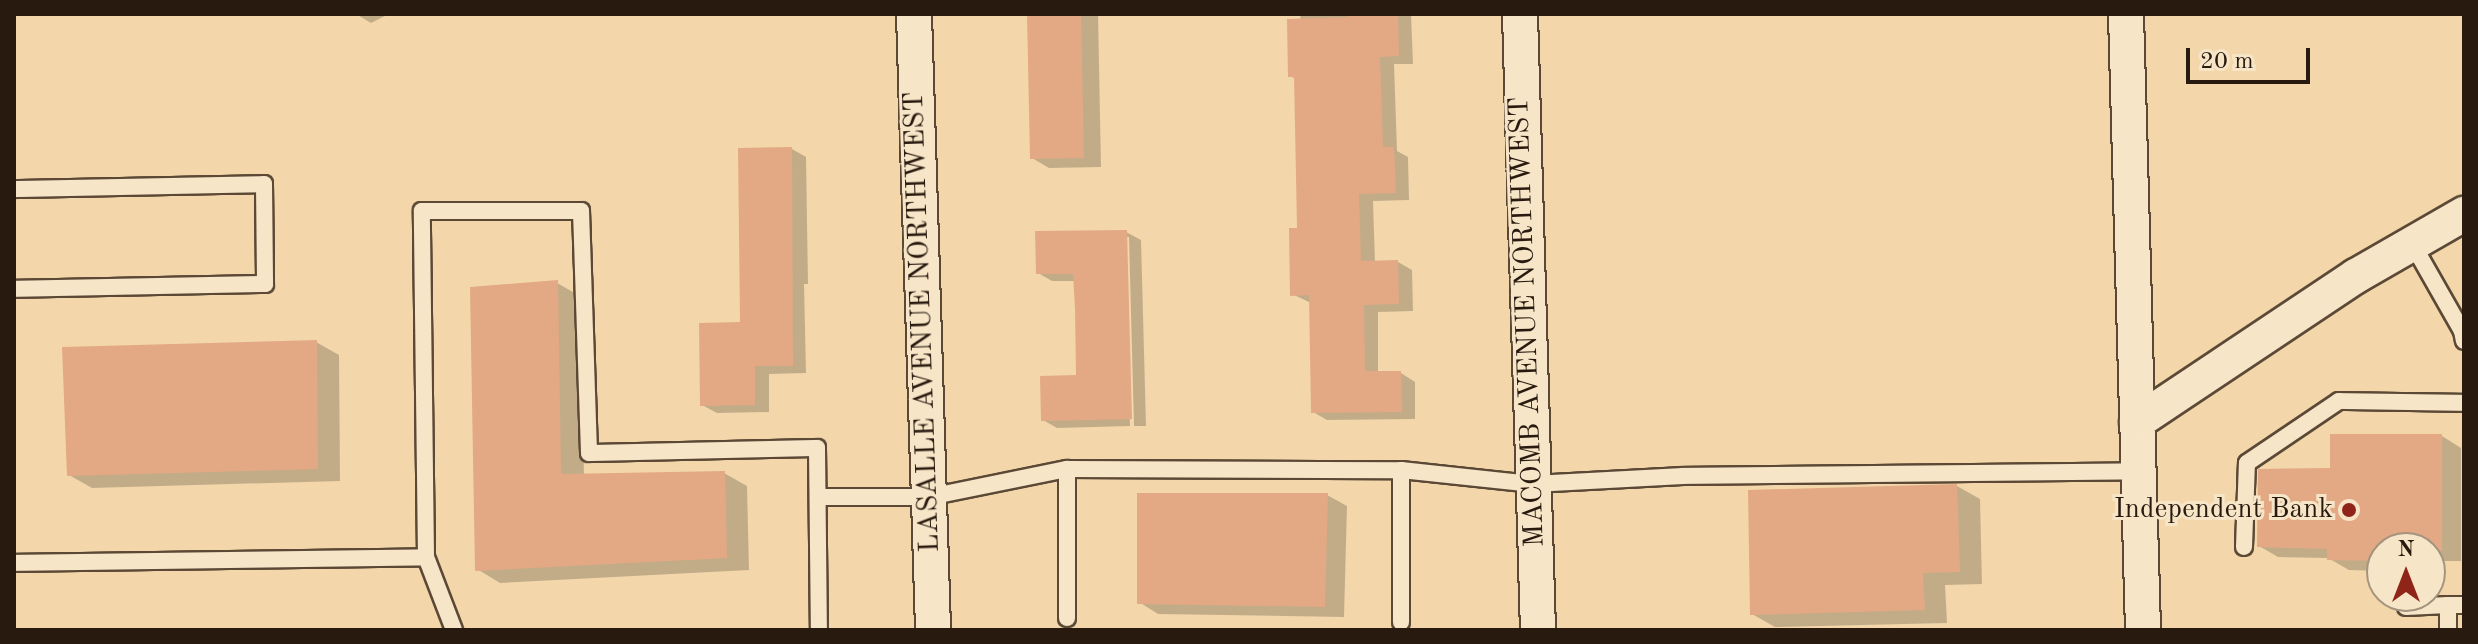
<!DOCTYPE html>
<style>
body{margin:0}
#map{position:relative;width:2478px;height:644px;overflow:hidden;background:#f3d7ab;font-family:"Old Standard TT",serif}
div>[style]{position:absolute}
.shadow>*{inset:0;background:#0003}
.building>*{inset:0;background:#e3a984}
.roads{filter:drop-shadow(2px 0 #5b4936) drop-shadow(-2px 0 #5b4936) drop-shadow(0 2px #5b4936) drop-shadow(0 -2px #5b4936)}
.lane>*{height:16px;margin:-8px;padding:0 8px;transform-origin:8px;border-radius:8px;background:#f7e5c8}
.street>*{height:34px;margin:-17px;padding:0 17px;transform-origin:17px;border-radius:17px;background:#f7e5c8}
.dots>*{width:22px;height:22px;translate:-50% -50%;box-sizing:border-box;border:4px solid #f7e5c8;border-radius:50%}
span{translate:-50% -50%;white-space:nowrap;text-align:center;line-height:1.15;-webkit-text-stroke:6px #f7e5c8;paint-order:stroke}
.street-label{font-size:28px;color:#281a0f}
.poi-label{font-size:28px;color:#281a0f}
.right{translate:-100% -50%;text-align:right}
.frame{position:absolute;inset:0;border:16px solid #281a0f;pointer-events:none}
.north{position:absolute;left:2366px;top:532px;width:80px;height:80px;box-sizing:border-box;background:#f7e5c8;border:2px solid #a4947e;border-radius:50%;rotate:0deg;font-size:22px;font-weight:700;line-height:32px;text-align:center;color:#281a0f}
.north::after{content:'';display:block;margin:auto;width:28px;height:36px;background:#8f2418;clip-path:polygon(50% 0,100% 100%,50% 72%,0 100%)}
.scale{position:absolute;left:2186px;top:48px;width:124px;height:36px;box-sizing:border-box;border:4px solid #281a0f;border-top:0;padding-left:10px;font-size:24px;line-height:28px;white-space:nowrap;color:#281a0f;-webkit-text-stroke:6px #f7e5c8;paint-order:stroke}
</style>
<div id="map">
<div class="shadow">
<i style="clip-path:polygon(356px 14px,389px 14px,371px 23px)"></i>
<i style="clip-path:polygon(1030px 14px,1098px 14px,1101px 167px,1049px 168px,1032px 158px)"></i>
<i style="clip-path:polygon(1301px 14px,1411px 14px,1413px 64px,1394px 64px,1397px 151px,1408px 157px,1409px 200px,1373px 201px,1375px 263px,1398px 262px,1412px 270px,1413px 311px,1378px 312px,1378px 373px,1401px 373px,1415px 382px,1415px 419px,1327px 420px,1313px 412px,1311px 303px,1292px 294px,1300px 230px,1296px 79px,1290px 76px)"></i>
<i style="clip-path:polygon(792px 149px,806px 157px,808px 284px,804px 284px,806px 373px,769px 374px,769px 412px,717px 413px,702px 405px,742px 324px)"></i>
<i style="clip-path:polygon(1126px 232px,1141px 240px,1146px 426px,1134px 426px,1129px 237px,1125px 237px,1130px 426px,1057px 428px,1043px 420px,1078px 377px,1075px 281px,1052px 281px,1038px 273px)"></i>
<i style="clip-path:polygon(557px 283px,580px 296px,584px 476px,724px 473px,747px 486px,749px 570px,500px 583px,477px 569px)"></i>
<i style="clip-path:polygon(316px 342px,339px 355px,340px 481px,92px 488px,69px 475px)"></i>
<i style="clip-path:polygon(2442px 436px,2461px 448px,2461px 561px,2430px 561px,2430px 548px,2382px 548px,2382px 571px,2349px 570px,2328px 558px,2278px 557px,2259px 546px,2332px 470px)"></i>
<i style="clip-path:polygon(1957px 486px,1980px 499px,1982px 584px,1945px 585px,1947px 623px,1775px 627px,1752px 614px)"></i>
<i style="clip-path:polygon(1327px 495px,1347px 506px,1344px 617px,1158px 614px,1139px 602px)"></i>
</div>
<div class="building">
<i style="clip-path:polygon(1027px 14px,1081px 14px,1084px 158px,1030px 159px)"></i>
<i style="clip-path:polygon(1347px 14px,1398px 14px,1399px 56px,1380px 57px,1383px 147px,1394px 147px,1396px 193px,1359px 194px,1361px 261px,1398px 260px,1399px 304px,1364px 305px,1365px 371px,1401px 371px,1402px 412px,1311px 413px,1309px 295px,1290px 296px,1289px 228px,1297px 228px,1294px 77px,1288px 77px,1287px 19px,1347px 17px)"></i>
<i style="clip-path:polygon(792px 147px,793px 366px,755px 366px,755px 405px,700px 406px,699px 323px,740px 322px,738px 148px)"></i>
<i style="clip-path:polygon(1127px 230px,1132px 419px,1041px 421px,1040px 376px,1076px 375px,1075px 309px,1073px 274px,1036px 274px,1035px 231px)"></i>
<i style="clip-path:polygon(558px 280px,561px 474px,725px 471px,727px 558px,475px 571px,470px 287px)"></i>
<i style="clip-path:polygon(317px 340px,318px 469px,67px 476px,62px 347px)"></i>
<i style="clip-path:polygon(2330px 434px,2442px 434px,2442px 551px,2382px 548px,2382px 561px,2327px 560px,2327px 549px,2257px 547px,2258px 469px,2330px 468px)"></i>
<i style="clip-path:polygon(1957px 484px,1960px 572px,1923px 573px,1925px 610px,1750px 615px,1748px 490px)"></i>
<i style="clip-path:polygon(1137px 493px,1328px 493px,1325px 607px,1137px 604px)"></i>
</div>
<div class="roads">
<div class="lane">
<i style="left:14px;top:189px;width:250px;rotate:-1.1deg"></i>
<i style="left:264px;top:184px;width:100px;rotate:89.4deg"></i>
<i style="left:265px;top:284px;width:251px;rotate:178.9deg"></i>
<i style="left:2412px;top:243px;width:101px;rotate:60.4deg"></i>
<i style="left:2462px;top:331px;width:10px;rotate:79deg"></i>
<i style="left:1067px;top:469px;width:149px;rotate:90deg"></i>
<i style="left:1401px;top:470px;width:152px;rotate:90deg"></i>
<i style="left:818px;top:497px;width:111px"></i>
<i style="left:929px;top:497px;width:141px;rotate:-11.5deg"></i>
<i style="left:1067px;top:469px;width:334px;rotate:0.2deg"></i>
<i style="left:1401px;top:470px;width:133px;rotate:6.1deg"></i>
<i style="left:1533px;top:484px;width:150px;rotate:-3.1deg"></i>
<i style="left:1683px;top:476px;width:455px;rotate:-0.6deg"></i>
<i style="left:2244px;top:547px;width:84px;rotate:-88deg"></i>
<i style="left:2247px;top:463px;width:111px;rotate:-34deg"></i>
<i style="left:2339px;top:401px;width:125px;rotate:0.9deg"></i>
<i style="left:14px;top:563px;width:412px;rotate:-0.8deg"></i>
<i style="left:2406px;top:607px;width:42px;rotate:-2.7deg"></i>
<i style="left:454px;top:630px;width:78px;rotate:-111deg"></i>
<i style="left:426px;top:557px;width:346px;rotate:-90.7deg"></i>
<i style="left:422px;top:211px;width:159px"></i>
<i style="left:581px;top:211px;width:242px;rotate:88.1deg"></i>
<i style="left:589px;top:453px;width:228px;rotate:-1.3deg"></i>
<i style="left:817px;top:448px;width:182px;rotate:89.4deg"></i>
<i style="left:2448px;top:630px;width:25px;rotate:-90deg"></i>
<i style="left:2448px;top:605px;width:16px"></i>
</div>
<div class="street">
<i style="left:914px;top:14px;width:616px;rotate:88.23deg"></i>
<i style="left:1520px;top:14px;width:616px;rotate:88.33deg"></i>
<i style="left:2126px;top:14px;width:616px;rotate:88.42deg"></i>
<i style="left:2137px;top:422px;width:263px;rotate:-33.7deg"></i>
<i style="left:2356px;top:276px;width:125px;rotate:-29.9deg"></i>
</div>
</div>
<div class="dots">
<i style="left:2349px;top:510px;background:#8f2418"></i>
</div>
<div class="street-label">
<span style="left:923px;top:322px;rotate:-92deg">LASALLE AVENUE NORTHWEST</span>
<span style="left:1528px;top:322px;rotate:-92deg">MACOMB AVENUE NORTHWEST</span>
</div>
<div class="poi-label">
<span class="right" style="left:2333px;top:510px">Independent Bank</span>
</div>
<div class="frame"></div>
<div class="north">N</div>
<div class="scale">20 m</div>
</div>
